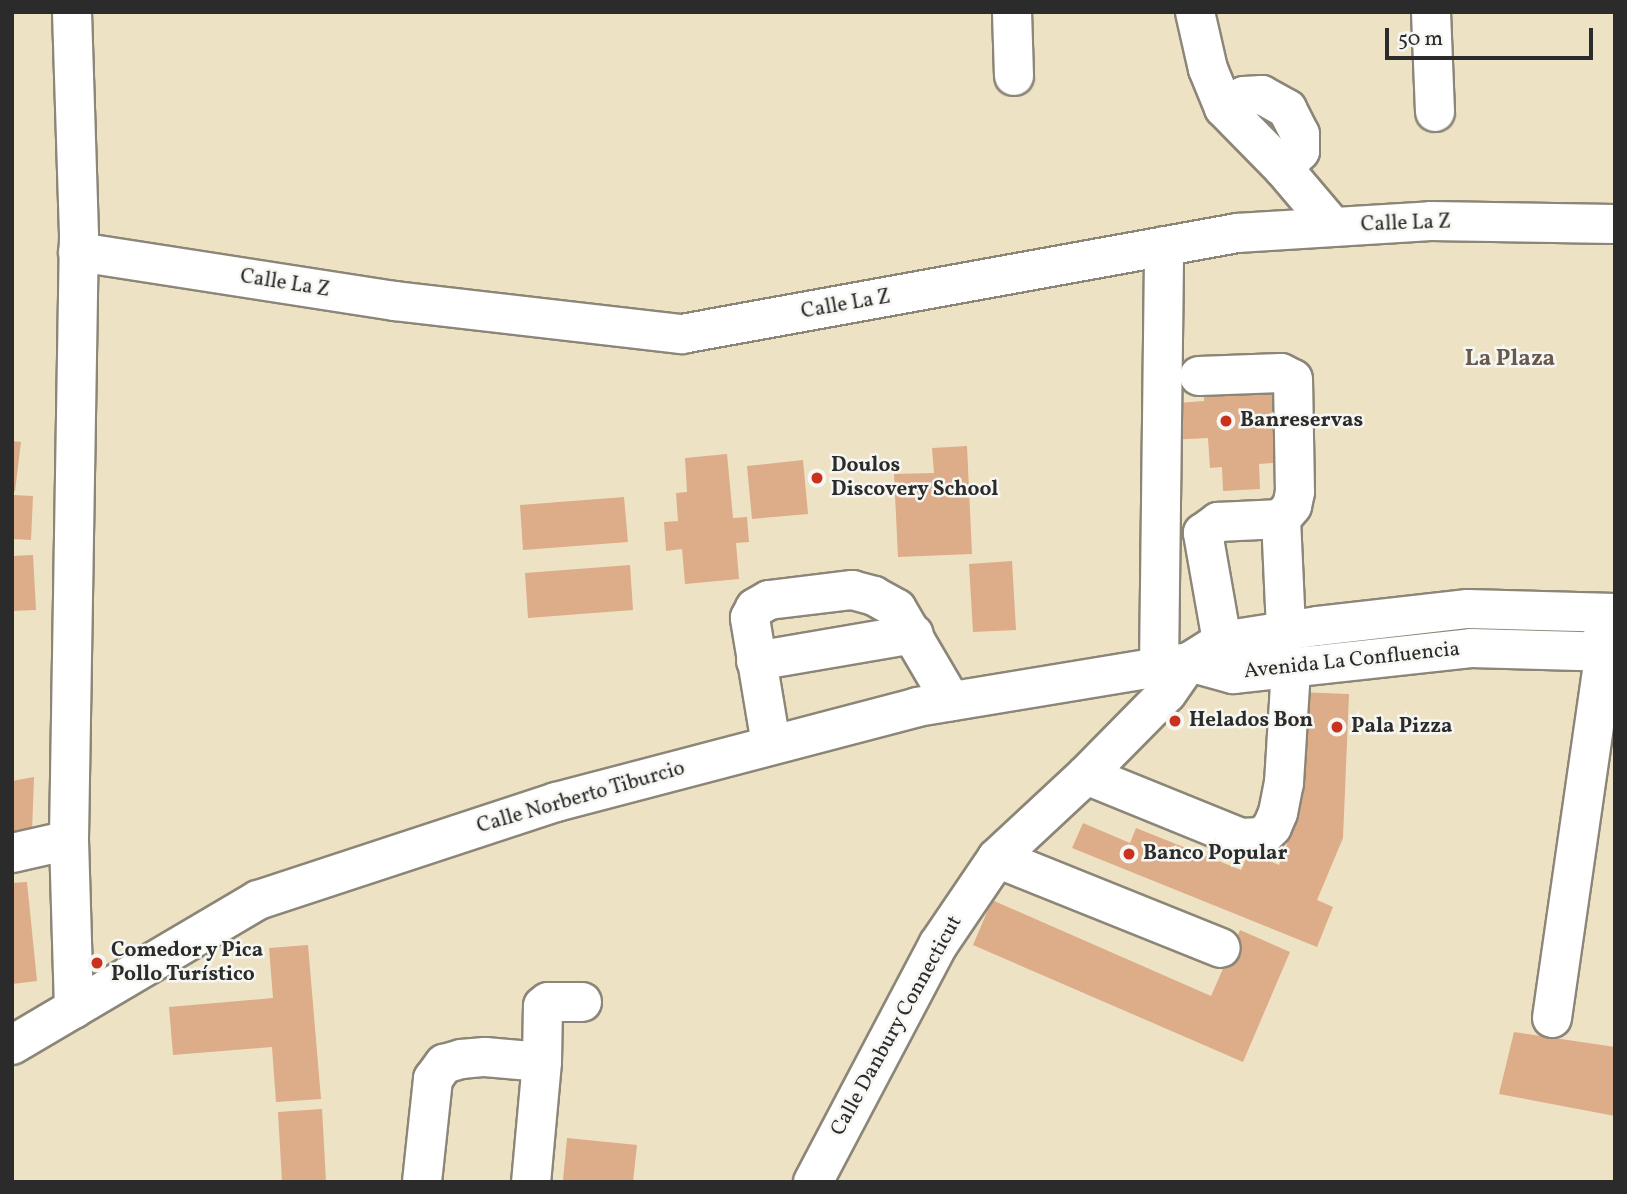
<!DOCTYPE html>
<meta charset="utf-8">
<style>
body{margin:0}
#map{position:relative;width:1627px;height:1194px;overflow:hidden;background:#eee2c5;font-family:Vollkorn,serif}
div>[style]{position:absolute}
.building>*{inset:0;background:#ddac88}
.roads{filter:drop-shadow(2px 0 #8c8678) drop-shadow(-2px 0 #8c8678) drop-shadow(0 2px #8c8678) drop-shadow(0 -2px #8c8678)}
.minor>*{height:38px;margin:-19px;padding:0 19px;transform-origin:19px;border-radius:19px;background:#fff}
.dots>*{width:19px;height:19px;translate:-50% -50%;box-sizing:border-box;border:4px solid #f6f6f2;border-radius:50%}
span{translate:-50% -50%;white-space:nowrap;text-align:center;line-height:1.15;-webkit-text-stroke:5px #f6f6f2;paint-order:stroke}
.street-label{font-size:21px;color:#2b2b2b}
.poi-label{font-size:21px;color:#2b2b2b;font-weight:700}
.left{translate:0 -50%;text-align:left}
.neighbourhood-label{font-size:23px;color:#69584c;font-weight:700}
.frame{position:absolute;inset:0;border:14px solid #2b2b2b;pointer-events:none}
.scale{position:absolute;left:1385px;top:28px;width:208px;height:32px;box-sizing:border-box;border:4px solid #2b2b2b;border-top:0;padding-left:9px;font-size:21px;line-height:24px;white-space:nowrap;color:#2b2b2b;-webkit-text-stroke:5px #f6f6f2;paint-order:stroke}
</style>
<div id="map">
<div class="building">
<i style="clip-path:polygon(1282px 382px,1288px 462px,1259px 464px,1260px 489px,1223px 491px,1222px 467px,1210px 468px,1208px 438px,1168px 440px,1165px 404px,1204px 401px,1204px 387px)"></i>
<i style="clip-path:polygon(12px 441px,21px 442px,15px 491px,12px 490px)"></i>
<i style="clip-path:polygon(967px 446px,972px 554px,898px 557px,894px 474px,934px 473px,932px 448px)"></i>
<i style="clip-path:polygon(727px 454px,733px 518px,747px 517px,749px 542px,736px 543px,739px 579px,685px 584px,682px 549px,666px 551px,664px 522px,678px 521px,676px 493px,687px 492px,685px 458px)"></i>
<i style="clip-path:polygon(803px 460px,808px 514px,752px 519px,747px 466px)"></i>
<i style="clip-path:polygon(12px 495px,33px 496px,31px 540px,12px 539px)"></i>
<i style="clip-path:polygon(624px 497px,628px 542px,523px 550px,520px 505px)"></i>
<i style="clip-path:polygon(33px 555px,36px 610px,12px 611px,12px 556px)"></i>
<i style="clip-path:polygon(1012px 561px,1016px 630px,973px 632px,969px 564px)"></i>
<i style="clip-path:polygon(630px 565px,633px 610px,528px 618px,525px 573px)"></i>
<i style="clip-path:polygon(1297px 692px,1349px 694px,1343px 838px,1317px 900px,1333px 907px,1317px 947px,1072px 848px,1083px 823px,1130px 843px,1136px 828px,1241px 870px,1249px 852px,1279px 865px,1290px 836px)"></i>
<i style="clip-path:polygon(34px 777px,32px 832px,12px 837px,12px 781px)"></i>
<i style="clip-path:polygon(27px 882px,37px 981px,12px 984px,12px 883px)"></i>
<i style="clip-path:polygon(992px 900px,1211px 996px,1240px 930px,1290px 952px,1243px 1062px,973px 945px)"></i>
<i style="clip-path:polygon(308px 945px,321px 1099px,276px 1102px,272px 1047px,173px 1055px,169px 1007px,273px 998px,269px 948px)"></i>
<i style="clip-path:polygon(1514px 1032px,1615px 1047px,1615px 1116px,1499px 1094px)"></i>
<i style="clip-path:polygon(322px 1109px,326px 1182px,282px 1182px,278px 1112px)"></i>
<i style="clip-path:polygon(567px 1138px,637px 1145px,633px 1182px,563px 1180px)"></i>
</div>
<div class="roads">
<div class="minor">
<i style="left:72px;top:12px;width:223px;rotate:88.2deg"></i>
<i style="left:79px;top:235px;width:605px;rotate:90.95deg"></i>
<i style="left:69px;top:840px;width:169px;rotate:88.3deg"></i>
<i style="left:1012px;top:12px;width:64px;rotate:88.2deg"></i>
<i style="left:1195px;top:12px;width:58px;rotate:77.2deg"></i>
<i style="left:1208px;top:69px;width:42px;rotate:67.7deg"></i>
<i style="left:1224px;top:108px;width:84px;rotate:45.5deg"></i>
<i style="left:1283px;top:168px;width:77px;rotate:49.7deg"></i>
<i style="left:1431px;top:12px;width:100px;rotate:87.7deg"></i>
<i style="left:1224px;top:108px;width:23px;rotate:-31deg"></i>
<i style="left:1244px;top:96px;width:18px;rotate:-3deg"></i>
<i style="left:1262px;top:95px;width:29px;rotate:29deg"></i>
<i style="left:1287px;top:109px;width:28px;rotate:63deg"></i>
<i style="left:1300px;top:134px;width:17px;rotate:90deg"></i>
<i style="left:1300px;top:151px;width:24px;rotate:135deg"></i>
<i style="left:78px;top:252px;width:321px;rotate:8.8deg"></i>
<i style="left:395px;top:301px;width:289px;rotate:6.6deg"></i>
<i style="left:682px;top:334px;width:564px;rotate:-10.31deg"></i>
<i style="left:1237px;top:233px;width:194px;rotate:-3.5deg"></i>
<i style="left:1431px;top:221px;width:184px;rotate:0.9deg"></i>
<i style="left:1199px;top:376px;width:82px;rotate:-2.1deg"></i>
<i style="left:1281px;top:373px;width:13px;rotate:27deg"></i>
<i style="left:1293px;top:379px;width:113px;rotate:89deg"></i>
<i style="left:1295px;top:492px;width:14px;rotate:102deg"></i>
<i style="left:1292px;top:506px;width:17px;rotate:130deg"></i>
<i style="left:1222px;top:641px;width:110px;rotate:-100deg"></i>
<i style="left:1203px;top:533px;width:19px;rotate:-36deg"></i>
<i style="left:1218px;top:522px;width:63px;rotate:-2.7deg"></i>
<i style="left:1281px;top:519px;width:111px;rotate:87.4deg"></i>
<i style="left:756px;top:661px;width:160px;rotate:-9.7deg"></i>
<i style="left:1189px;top:662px;width:46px;rotate:15.3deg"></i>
<i style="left:1233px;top:674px;width:239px;rotate:-6.2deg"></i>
<i style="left:1471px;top:648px;width:144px;rotate:1.6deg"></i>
<i style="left:1159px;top:667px;width:421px;rotate:-89.3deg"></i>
<i style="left:771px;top:744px;width:128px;rotate:-99.5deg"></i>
<i style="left:750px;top:618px;width:11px;rotate:-63deg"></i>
<i style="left:755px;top:608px;width:16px;rotate:-30deg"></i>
<i style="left:769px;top:600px;width:84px;rotate:-6.9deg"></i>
<i style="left:852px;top:590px;width:23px;rotate:15deg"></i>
<i style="left:874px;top:596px;width:26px;rotate:29deg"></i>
<i style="left:897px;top:609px;width:107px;rotate:59.6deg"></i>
<i style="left:1086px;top:775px;width:167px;rotate:22.1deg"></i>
<i style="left:1241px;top:838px;width:21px;rotate:-3deg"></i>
<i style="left:1262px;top:837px;width:14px;rotate:-45deg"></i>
<i style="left:1272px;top:827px;width:15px;rotate:-67deg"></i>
<i style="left:1278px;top:813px;width:31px;rotate:-79deg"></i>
<i style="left:1284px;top:783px;width:115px;rotate:-86.5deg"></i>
<i style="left:12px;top:853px;width:58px;rotate:-12.8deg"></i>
<i style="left:997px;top:858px;width:241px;rotate:21.9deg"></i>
<i style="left:1552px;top:1018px;width:372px;rotate:-81.8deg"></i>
<i style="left:1605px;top:650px;width:25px;rotate:-95deg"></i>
<i style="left:12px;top:1045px;width:286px;rotate:-30.5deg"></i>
<i style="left:258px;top:900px;width:314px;rotate:-18.2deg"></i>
<i style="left:556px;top:802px;width:373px;rotate:-14.7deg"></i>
<i style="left:917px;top:707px;width:276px;rotate:-9.4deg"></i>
<i style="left:1189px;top:662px;width:39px;rotate:-32deg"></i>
<i style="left:1222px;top:641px;width:97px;rotate:-8.9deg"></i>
<i style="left:1318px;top:626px;width:151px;rotate:-6.5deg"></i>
<i style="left:1468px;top:609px;width:147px;rotate:1.6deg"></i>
<i style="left:542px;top:1062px;width:56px;rotate:-89deg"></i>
<i style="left:543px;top:1006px;width:6px;rotate:-39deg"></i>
<i style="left:548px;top:1002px;width:34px"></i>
<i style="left:422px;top:1182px;width:104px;rotate:-83.9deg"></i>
<i style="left:433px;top:1079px;width:19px;rotate:-54deg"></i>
<i style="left:444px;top:1064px;width:18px;rotate:-16deg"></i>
<i style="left:461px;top:1059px;width:24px;rotate:-5deg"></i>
<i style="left:485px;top:1057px;width:57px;rotate:5deg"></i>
<i style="left:542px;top:1062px;width:121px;rotate:95.2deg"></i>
<i style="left:813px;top:1182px;width:268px;rotate:-62.2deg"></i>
<i style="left:938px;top:945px;width:105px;rotate:-55.9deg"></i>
<i style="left:997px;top:858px;width:122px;rotate:-43deg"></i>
<i style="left:1086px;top:775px;width:115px;rotate:-45.4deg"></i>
<i style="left:1167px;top:693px;width:38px;rotate:-55deg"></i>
</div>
</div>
<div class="dots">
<i style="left:1226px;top:421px;background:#c8321e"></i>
<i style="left:817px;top:478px;background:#c8321e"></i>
<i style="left:1175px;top:721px;background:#c8321e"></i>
<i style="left:1337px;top:727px;background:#c8321e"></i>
<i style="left:1129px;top:854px;background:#c8321e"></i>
<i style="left:97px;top:963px;background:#c8321e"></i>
</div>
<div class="street-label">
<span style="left:1406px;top:224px;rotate:-2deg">Calle La Z</span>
<span style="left:285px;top:284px;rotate:9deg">Calle La Z</span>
<span style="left:846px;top:305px;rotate:-10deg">Calle La Z</span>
<span style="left:1352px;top:661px;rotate:-6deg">Avenida La Confluencia</span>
<span style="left:581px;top:798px;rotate:-16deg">Calle Norberto Tiburcio</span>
<span style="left:897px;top:1026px;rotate:-61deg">Calle Danbury Connecticut</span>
</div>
<div class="poi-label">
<span class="left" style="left:1240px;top:421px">Banreservas</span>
<span class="left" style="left:831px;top:478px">Doulos<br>Discovery School</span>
<span class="left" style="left:1189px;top:721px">Helados Bon</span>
<span class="left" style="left:1351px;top:727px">Pala Pizza</span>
<span class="left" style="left:1143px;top:854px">Banco Popular</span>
<span class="left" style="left:111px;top:963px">Comedor y Pica<br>Pollo Turístico</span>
</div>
<div class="neighbourhood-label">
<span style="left:1510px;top:359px">La Plaza</span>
</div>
<div class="frame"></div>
<div class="scale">50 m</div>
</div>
